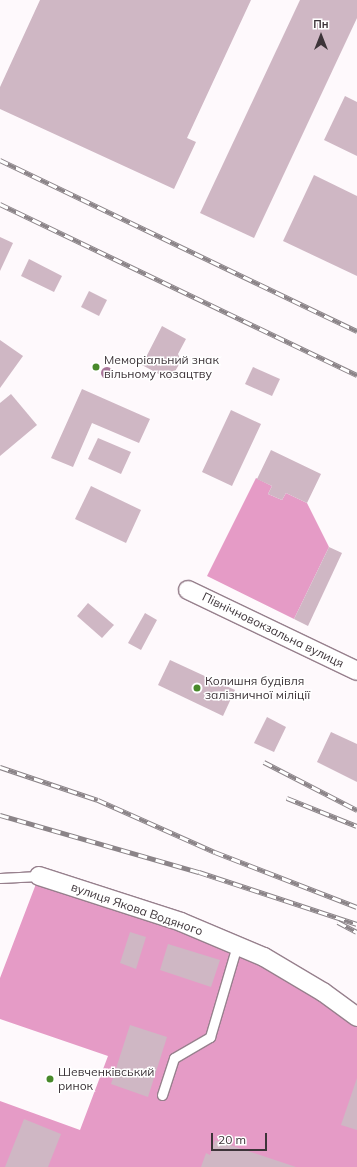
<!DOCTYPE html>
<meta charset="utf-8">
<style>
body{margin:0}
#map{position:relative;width:357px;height:1167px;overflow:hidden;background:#fef9fc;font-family:Mulish,sans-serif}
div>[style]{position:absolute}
.forest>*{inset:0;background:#e59bc6}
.building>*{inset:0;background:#cfb7c4}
.roads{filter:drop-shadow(1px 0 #97808d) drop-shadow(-1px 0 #97808d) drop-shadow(0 1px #97808d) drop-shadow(0 -1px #97808d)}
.lane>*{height:9px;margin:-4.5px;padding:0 4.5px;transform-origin:4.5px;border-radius:4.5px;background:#fff}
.street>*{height:18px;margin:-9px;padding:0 9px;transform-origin:9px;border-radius:9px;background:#fff}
.rail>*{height:4.5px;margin-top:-2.25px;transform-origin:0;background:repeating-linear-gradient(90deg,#fff 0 9px,#8b8488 0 18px);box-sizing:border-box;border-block:1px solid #8b8488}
.trees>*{width:12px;height:12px;margin:-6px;border-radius:50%;background:#a87599}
.dots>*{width:11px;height:11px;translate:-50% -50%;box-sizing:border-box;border:2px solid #fff;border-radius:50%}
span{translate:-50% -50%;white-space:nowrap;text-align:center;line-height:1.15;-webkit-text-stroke:3px #fff;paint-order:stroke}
.poi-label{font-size:12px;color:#3d3439}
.left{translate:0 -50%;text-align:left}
.street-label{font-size:12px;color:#3d3439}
.north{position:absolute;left:301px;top:16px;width:40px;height:40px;-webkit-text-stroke:3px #fff;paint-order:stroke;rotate:0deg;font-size:11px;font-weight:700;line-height:16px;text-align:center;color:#3d3439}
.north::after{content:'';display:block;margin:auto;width:14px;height:18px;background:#3d3439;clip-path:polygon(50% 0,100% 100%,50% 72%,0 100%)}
.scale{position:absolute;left:211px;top:1133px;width:56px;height:18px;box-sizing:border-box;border:2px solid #3d3439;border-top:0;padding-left:5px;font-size:12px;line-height:14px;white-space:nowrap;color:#3d3439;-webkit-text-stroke:3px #fff;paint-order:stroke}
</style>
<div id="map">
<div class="forest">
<i style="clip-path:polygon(256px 478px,272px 486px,268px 494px,282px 500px,286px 493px,307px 503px,329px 547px,294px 619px,207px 576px)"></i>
<i style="clip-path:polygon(39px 876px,181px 922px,357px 1017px,357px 1167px,0 1167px,0 1101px,80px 1130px,108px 1056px,0 1019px,0 978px)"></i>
</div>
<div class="building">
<i style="clip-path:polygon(40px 0,251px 0,187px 138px,196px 142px,174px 189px,0 109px,0 87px)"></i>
<i style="clip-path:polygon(300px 0,357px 0,357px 18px,254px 238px,200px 213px)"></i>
<i style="clip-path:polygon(345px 96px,357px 102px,357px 156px,324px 140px)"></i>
<i style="clip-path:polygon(314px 175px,357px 196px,357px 276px,283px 241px)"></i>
<i style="clip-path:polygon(0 237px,13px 243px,0 271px)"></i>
<i style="clip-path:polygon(29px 259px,62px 276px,54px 292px,21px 276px)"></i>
<i style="clip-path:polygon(89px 291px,107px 300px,99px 316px,81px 307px)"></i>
<i style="clip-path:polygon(162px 326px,186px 339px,178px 354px,181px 361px,170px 380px,142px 365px)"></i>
<i style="clip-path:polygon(0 340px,23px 356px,0 388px)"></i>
<i style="clip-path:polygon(253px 367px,280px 379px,272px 396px,245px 384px)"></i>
<i style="clip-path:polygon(82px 389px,150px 419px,139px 443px,92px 423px,73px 467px,51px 458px)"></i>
<i style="clip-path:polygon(11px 394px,37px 425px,0 456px,0 403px)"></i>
<i style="clip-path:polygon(231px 410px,261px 424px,232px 486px,202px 472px)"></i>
<i style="clip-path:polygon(98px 438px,131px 452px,121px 474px,88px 459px)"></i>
<i style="clip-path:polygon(271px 450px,321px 474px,307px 503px,286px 493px,282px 500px,268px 494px,272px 486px,257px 479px)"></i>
<i style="clip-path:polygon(91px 486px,141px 510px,126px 543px,75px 519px)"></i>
<i style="clip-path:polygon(329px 547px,342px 553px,308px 626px,294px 619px)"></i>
<i style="clip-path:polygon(88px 603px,114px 625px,102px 638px,77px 616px)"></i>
<i style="clip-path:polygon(145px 613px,157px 620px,141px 650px,128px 643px)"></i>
<i style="clip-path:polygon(170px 660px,235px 690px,223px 716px,158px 685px)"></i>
<i style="clip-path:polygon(267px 717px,286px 727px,274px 752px,254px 743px)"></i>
<i style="clip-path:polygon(331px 732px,357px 744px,357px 782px,317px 762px)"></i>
<i style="clip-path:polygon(130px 932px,146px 937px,136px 969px,120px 963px)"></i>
<i style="clip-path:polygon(168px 944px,220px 960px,211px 987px,160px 970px)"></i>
<i style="clip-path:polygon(130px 1025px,167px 1037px,148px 1097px,111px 1084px)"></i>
<i style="clip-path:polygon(357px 1078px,357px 1130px,341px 1125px)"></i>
<i style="clip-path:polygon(24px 1119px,61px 1134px,48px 1167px,5px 1167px)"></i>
<i style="clip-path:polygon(215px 1140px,296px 1167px,201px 1167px,206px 1153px,210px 1155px)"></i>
</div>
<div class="roads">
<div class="lane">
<i style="left:0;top:878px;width:39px;rotate:-3deg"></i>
<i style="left:162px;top:1095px;width:39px;rotate:-72deg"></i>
<i style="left:174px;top:1058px;width:42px;rotate:-30.3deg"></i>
<i style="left:210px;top:1037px;width:96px;rotate:-73.6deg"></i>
</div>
<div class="street">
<i style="left:188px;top:590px;width:187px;rotate:25.6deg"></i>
<i style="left:39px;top:876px;width:149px;rotate:17.9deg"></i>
<i style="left:181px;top:922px;width:90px;rotate:22.9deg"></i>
<i style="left:264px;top:957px;width:69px;rotate:30.7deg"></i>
<i style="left:323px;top:992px;width:42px;rotate:36.3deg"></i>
</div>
</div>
<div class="rail">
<i style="left:0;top:160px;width:396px;rotate:25.6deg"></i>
<i style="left:0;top:204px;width:396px;rotate:25.6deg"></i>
<i style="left:264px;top:762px;width:105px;rotate:27.3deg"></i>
<i style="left:0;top:767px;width:103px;rotate:18.6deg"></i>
<i style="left:98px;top:800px;width:128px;rotate:24deg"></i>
<i style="left:215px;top:852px;width:152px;rotate:21.2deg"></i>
<i style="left:287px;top:798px;width:75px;rotate:21.8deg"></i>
<i style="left:0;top:815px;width:207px;rotate:16deg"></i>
<i style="left:199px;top:872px;width:166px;rotate:18.2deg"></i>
<i style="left:338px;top:922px;width:21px;rotate:28deg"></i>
</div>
<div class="trees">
<i style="left:107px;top:373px"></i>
</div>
<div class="dots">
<i style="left:96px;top:367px;background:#48892a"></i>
<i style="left:197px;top:688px;background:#48892a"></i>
<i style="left:50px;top:1079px;background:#48892a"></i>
</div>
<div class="poi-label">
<span class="left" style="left:104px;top:367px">Меморіальний знак<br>вільному козацтву</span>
<span class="left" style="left:205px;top:688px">Колишня будівля<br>залізничної міліції</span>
<span class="left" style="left:58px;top:1079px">Шевченківський<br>ринок</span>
</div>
<div class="street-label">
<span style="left:273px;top:630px;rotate:26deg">Північновокзальна вулиця</span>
<span style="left:137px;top:909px;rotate:19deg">вулиця Якова Водяного</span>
</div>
<div class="north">Пн</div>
<div class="scale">20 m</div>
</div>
